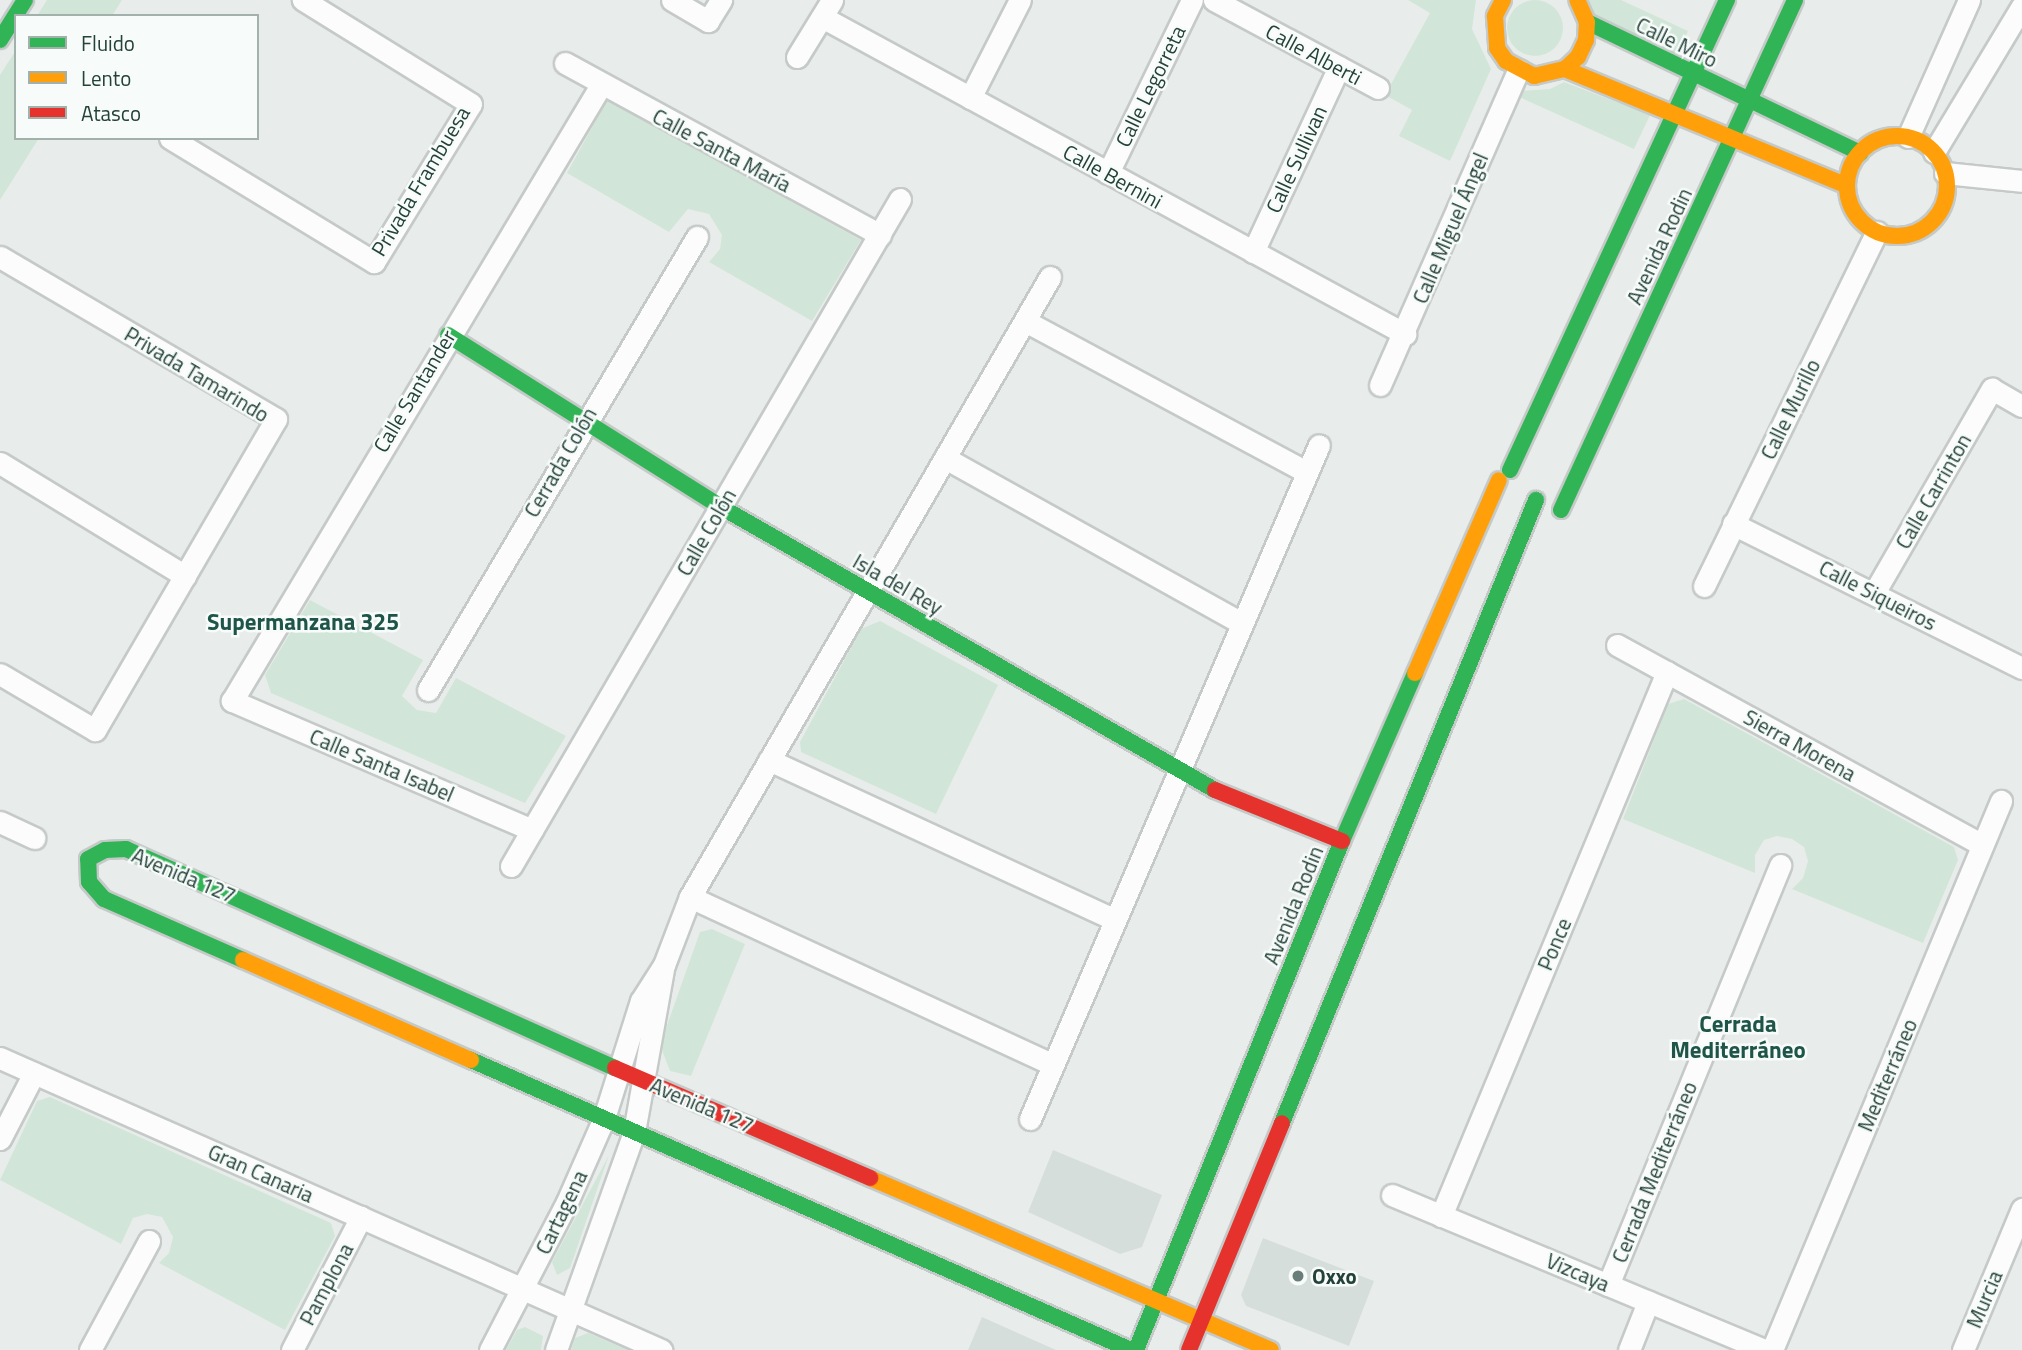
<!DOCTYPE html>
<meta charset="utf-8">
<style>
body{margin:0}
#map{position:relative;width:2022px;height:1350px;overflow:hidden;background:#e8edeb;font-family:"Titillium Web",sans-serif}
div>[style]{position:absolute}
.built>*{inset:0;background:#d6dedb}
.green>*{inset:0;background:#d1e6d8}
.round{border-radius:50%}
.roads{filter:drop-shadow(2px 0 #c5cac8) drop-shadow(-2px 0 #c5cac8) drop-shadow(0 2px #c5cac8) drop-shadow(0 -2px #c5cac8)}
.street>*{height:21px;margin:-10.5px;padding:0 10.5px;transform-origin:10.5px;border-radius:10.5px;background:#fcfcfc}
.fast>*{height:16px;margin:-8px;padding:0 8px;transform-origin:8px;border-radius:8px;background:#30b455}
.slow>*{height:16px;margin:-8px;padding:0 8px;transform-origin:8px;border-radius:8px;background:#ff9f0a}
.slow>.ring{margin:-8px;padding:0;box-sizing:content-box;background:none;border:16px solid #ff9f0a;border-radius:50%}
.jam>*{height:16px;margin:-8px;padding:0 8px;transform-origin:8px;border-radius:8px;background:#e5322d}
.dots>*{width:19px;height:19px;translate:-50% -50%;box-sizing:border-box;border:4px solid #f7fbf9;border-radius:50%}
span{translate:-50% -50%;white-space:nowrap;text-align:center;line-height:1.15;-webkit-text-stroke:5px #f7fbf9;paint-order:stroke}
.street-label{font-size:21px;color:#24423a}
.poi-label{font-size:21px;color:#24423a;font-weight:700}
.left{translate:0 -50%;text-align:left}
.neighbourhood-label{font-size:23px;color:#1f5548;font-weight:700}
.legend{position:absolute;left:14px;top:14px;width:245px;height:126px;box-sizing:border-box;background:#f7fbf9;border:2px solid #a3b1ad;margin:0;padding:9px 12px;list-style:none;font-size:21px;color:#24423a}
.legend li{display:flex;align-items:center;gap:14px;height:35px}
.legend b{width:35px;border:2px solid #a3b1ad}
</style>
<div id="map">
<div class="built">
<i style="clip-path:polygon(1053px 1150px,1162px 1195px,1142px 1247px,1120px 1254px,1028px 1212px)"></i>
<i style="clip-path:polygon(1263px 1238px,1374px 1281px,1349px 1346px,1246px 1306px,1241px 1295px)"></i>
<i style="clip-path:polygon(982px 1317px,1056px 1350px,968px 1350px)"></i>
</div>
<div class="green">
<i class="round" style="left:1507px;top:0;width:56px;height:56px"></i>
<i style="clip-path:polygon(47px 0,122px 0,112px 16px,37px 16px)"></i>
<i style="clip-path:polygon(1408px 0,1476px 0,1472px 29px,1491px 69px,1450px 161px,1399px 136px,1412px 110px,1385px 95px,1430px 13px)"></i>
<i style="clip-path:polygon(1588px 0,1621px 0,1688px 31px,1677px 54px,1596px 18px)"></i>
<i style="clip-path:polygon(16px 50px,16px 138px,39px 138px,0 200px,0 75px)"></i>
<i style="clip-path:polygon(1564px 82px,1650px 115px,1634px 149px,1517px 96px,1519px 91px,1550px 89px)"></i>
<i style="clip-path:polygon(607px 100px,861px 240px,812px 321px,709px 262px,720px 249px,722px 235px,709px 214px,688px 209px,669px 232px,567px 173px)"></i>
<i style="clip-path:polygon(310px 600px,423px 660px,402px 696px,417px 710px,436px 713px,456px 678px,566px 736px,525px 803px,271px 693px,265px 675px)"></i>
<i style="clip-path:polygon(880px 621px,998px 685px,936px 814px,801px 752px,800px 742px,861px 629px)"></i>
<i style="clip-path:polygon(1684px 699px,1954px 847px,1958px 860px,1923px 943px,1792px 889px,1803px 878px,1808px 861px,1804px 847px,1792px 839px,1777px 836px,1764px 840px,1755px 855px,1755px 873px,1623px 819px,1668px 704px)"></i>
<i style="clip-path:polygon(712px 929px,745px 944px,691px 1076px,670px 1071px,660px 1045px,700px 932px)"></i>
<i style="clip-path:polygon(50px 1097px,331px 1223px,335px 1236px,285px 1330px,159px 1263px,169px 1253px,173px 1237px,162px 1217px,147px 1214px,133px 1218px,121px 1244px,0 1180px,37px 1101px)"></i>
<i style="clip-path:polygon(609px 1155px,570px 1268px,557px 1275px,552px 1262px)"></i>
<i style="clip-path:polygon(525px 1327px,543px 1336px,541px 1350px,506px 1350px,517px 1330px)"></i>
<i style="clip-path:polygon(588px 1333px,628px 1350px,571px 1350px,575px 1338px)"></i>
</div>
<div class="roads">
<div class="street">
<i style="left:672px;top:0;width:42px;rotate:30.3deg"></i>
<i style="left:708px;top:21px;width:25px;rotate:-58deg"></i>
<i style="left:1214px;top:0;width:186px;rotate:28.2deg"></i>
<i style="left:822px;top:17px;width:664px;rotate:28.53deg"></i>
<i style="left:797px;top:57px;width:67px;rotate:-58.4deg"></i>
<i style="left:565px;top:63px;width:359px;rotate:28.6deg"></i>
<i style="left:970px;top:98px;width:110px;rotate:-63deg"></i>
<i style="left:1908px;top:137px;width:150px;rotate:-66deg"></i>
<i style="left:170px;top:138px;width:239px;rotate:31.3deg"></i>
<i style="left:374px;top:262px;width:185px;rotate:-58.5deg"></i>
<i style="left:471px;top:104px;width:198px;rotate:-148.2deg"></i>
<i style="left:1934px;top:152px;width:170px;rotate:-58.9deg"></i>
<i style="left:1108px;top:173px;width:192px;rotate:-64.1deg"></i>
<i style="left:1945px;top:173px;width:77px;rotate:5.9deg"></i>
<i style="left:1253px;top:252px;width:204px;rotate:-65.1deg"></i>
<i style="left:0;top:257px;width:320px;rotate:30.4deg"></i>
<i style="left:276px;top:419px;width:360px;rotate:120.2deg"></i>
<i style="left:95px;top:730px;width:110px;rotate:-149.5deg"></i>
<i style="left:1025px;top:321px;width:320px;rotate:28.2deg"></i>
<i style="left:1380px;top:385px;width:344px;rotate:-66.3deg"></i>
<i style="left:945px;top:458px;width:340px;rotate:29.1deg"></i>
<i style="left:0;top:463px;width:217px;rotate:31.4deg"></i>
<i style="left:1733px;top:524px;width:323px;rotate:26.5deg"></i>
<i style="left:1704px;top:586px;width:394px;rotate:-64deg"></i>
<i style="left:1874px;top:593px;width:236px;rotate:-60deg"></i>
<i style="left:1992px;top:389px;width:34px;rotate:30deg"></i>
<i style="left:1617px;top:645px;width:416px;rotate:28.7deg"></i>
<i style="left:428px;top:690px;width:527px;rotate:-59.3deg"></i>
<i style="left:769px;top:760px;width:381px;rotate:24.8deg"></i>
<i style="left:0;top:822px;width:38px;rotate:25deg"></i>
<i style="left:532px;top:830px;width:327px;rotate:-156.7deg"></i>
<i style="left:232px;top:701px;width:718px;rotate:-59.08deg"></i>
<i style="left:511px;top:866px;width:772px;rotate:-59.75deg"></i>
<i style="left:690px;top:897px;width:400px;rotate:24.8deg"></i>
<i style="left:0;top:1058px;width:723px;rotate:23.83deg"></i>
<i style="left:1030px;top:1119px;width:733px;rotate:-66.79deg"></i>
<i style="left:0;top:1139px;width:74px;rotate:-62.7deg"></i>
<i style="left:1392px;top:1195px;width:403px;rotate:22.6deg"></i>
<i style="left:1441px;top:1216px;width:589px;rotate:-67.44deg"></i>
<i style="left:1608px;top:1285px;width:454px;rotate:-67.7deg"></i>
<i style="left:90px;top:1350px;width:124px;rotate:-61.6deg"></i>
<i style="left:292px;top:1350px;width:150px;rotate:-62.6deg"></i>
<i style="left:490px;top:1350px;width:167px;rotate:-62.5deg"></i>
<i style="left:567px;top:1202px;width:92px;rotate:-66.2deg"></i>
<i style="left:604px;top:1118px;width:123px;rotate:-72.5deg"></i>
<i style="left:641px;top:1001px;width:43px;rotate:-57.4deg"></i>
<i style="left:664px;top:965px;width:73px;rotate:-69.1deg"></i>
<i style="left:690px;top:897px;width:717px;rotate:-59.86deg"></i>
<i style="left:556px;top:1350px;width:232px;rotate:-70.3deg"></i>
<i style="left:634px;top:1132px;width:165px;rotate:-79.9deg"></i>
<i style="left:1629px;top:1350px;width:52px;rotate:-68.4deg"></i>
<i style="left:1772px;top:1350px;width:595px;rotate:-67.36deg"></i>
<i style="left:1963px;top:1350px;width:153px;rotate:-67.3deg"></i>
</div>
<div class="fast">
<i style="left:1587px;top:22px;width:303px;rotate:25.6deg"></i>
<i style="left:0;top:40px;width:47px;rotate:-58deg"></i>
<i style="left:448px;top:335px;width:323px;rotate:32.2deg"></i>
<i style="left:721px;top:507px;width:569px;rotate:29.81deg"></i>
<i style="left:1510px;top:470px;width:518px;rotate:-65.22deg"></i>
<i style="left:1561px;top:510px;width:561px;rotate:-65.35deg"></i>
<i style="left:243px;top:960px;width:152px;rotate:-156.3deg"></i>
<i style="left:104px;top:899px;width:23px;rotate:-131deg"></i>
<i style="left:89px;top:882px;width:23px;rotate:-92deg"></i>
<i style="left:88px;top:859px;width:19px;rotate:-28deg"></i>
<i style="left:105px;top:850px;width:21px;rotate:-3deg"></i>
<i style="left:126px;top:849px;width:536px;rotate:24.13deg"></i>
<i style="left:471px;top:1060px;width:721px;rotate:23.72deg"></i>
<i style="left:1282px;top:1123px;width:673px;rotate:-67.82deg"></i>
<i style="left:1136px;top:1350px;width:549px;rotate:-67.97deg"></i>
<i style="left:1342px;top:841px;width:183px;rotate:-66.5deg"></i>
</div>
<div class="slow">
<i style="left:1503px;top:0;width:18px;rotate:117deg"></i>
<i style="left:1495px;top:16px;width:32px;rotate:86deg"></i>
<i style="left:1497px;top:48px;width:16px;rotate:55deg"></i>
<i style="left:1506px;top:61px;width:32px;rotate:28deg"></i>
<i style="left:1534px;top:76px;width:32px;rotate:-13deg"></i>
<i style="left:1565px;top:69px;width:18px;rotate:-43deg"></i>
<i style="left:1578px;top:57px;width:19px;rotate:-65deg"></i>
<i style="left:1586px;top:40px;width:18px;rotate:-87deg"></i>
<i style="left:1587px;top:22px;width:24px;rotate:-114deg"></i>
<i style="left:1565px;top:69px;width:305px;rotate:22.5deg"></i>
<i class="ring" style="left:1847px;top:136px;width:84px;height:84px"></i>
<i style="left:1415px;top:673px;width:210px;rotate:-66.5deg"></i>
<i style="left:243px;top:960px;width:249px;rotate:23.7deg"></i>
<i style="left:870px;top:1178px;width:436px;rotate:23.2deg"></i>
</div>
<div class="jam">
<i style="left:1215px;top:790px;width:137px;rotate:21.9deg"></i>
<i style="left:615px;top:1068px;width:278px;rotate:23.3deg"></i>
<i style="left:1189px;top:1350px;width:245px;rotate:-67.7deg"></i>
</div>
</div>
<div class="dots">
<i style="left:1298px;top:1276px;background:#697e78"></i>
</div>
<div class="street-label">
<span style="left:1677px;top:42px;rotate:26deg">Calle Miro</span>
<span style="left:1314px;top:54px;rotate:28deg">Calle Alberti</span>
<span style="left:1150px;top:86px;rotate:-64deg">Calle Legorreta</span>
<span style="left:722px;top:150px;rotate:28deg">Calle Santa María</span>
<span style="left:1296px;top:159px;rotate:-65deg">Calle Sullivan</span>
<span style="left:1113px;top:176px;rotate:29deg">Calle Bernini</span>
<span style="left:420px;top:181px;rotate:-59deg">Privada Frambuesa</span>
<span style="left:1450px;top:228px;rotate:-67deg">Calle Miguel Ángel</span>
<span style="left:1659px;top:246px;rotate:-65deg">Avenida Rodin</span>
<span style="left:197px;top:374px;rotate:31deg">Privada Tamarindo</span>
<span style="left:414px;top:391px;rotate:-59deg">Calle Santander</span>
<span style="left:1790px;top:409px;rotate:-64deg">Calle Murillo</span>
<span style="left:560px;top:462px;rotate:-60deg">Cerrada Colón</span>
<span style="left:1933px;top:491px;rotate:-60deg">Calle Carrinton</span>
<span style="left:706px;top:532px;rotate:-60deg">Calle Colón</span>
<span style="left:898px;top:584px;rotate:30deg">Isla del Rey</span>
<span style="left:1878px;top:595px;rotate:27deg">Calle Siqueiros</span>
<span style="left:1800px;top:745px;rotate:29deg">Sierra Morena</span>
<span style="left:382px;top:765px;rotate:23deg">Calle Santa Isabel</span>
<span style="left:184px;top:875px;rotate:23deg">Avenida 127</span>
<span style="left:1293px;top:905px;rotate:-68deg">Avenida Rodin</span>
<span style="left:1554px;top:944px;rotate:-67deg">Ponce</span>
<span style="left:1887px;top:1075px;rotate:-67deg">Mediterráneo</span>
<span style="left:702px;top:1105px;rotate:23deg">Avenida 127</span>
<span style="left:1654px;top:1172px;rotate:-68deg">Cerrada Mediterráneo</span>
<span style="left:261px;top:1173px;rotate:24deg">Gran Canaria</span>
<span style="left:561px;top:1212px;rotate:-64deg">Cartagena</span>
<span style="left:1578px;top:1272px;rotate:23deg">Vizcaya</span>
<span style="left:326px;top:1284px;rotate:-62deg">Pamplona</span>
<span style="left:1984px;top:1299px;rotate:-67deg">Murcia</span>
</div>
<div class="poi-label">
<span class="left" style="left:1312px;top:1276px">Oxxo</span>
</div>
<div class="neighbourhood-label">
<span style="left:303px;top:622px">Supermanzana 325</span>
<span style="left:1738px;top:1037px">Cerrada<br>Mediterráneo</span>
</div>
<ul class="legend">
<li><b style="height:9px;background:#30b455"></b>Fluido</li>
<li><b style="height:9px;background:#ff9f0a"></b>Lento</li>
<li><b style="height:9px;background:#e5322d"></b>Atasco</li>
</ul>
</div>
